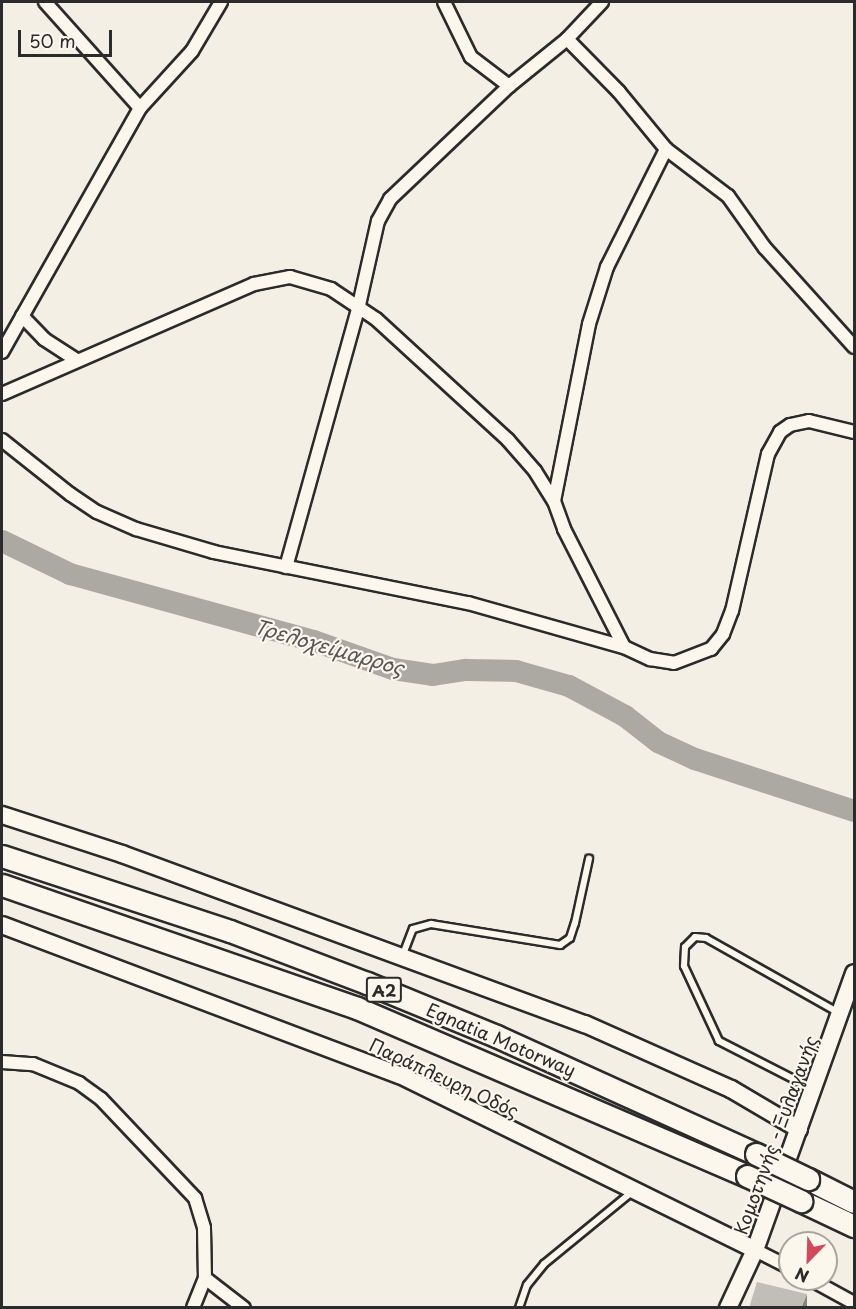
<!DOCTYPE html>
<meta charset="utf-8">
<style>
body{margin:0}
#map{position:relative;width:856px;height:1309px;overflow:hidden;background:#f3efe4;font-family:"Playpen Sans",sans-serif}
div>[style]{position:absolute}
.river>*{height:22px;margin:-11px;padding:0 11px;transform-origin:11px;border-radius:11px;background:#aca9a2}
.roads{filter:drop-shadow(2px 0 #2b2b2b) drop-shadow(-2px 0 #2b2b2b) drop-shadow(0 2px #2b2b2b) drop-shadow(0 -2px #2b2b2b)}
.lane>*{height:6px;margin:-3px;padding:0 3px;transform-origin:3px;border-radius:3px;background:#fbf7ec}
.street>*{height:12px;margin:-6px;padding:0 6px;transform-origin:6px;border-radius:6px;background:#fbf7ec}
.secondary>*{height:16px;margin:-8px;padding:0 8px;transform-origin:8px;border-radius:8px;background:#fbf7ec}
.highway>*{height:21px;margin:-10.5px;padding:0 10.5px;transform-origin:10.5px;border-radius:10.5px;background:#fbf7ec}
.bridges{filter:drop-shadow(2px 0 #2b2b2b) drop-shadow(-2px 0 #2b2b2b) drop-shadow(0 2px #2b2b2b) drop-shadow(0 -2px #2b2b2b)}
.highway-bridge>*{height:21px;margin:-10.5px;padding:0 10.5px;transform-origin:10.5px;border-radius:10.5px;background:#fbf7ec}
.shaded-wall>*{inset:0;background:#86857f}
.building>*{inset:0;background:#c0beb6}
span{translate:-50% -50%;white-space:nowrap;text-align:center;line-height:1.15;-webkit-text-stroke:4.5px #fbf7ec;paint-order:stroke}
.shield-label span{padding:2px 4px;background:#fbf7ec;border:2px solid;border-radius:4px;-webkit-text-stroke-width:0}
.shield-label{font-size:16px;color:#2b2b2b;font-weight:700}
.street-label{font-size:18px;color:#2b2b2b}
.water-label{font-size:20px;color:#585755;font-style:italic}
.frame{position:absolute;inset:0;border:3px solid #2b2b2b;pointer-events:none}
.north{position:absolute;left:778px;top:1231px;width:60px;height:60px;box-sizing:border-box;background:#fbf7ec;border:2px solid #a8a59f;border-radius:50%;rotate:203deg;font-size:16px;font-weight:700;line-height:24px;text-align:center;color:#2b2b2b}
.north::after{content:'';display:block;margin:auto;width:21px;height:27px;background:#d1495b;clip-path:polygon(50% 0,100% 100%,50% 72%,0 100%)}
.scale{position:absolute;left:18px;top:30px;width:94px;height:27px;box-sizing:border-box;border:3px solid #2b2b2b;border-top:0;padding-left:8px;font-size:18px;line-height:21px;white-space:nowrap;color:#2b2b2b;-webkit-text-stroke:4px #fbf7ec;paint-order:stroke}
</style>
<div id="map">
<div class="river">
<i style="left:2px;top:541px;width:76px;rotate:25.9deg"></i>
<i style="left:70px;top:574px;width:253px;rotate:15.4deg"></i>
<i style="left:314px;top:641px;width:84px;rotate:19.5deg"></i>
<i style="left:393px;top:669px;width:40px;rotate:8.5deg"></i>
<i style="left:433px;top:675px;width:33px;rotate:-9deg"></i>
<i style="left:466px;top:670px;width:50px;rotate:1.1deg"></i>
<i style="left:516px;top:671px;width:55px;rotate:15.8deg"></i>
<i style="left:569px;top:686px;width:64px;rotate:28.2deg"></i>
<i style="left:625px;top:716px;width:42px;rotate:38.2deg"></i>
<i style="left:658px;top:742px;width:41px;rotate:24.7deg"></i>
<i style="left:695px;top:759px;width:167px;rotate:18.1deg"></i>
</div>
<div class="roads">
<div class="lane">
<i style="left:402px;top:957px;width:30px;rotate:-69deg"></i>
<i style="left:413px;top:929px;width:19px;rotate:-16deg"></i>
<i style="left:431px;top:924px;width:131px;rotate:9.2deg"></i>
<i style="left:560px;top:945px;width:12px;rotate:-35deg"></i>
<i style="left:570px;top:938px;width:16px;rotate:-72deg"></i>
<i style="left:575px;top:923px;width:66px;rotate:-77.7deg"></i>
<i style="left:813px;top:1089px;width:106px;rotate:-152.9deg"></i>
<i style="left:719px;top:1041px;width:83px;rotate:-115deg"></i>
<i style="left:684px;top:966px;width:19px;rotate:-87deg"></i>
<i style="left:685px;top:947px;width:14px;rotate:-45deg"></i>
<i style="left:695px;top:937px;width:11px;rotate:5deg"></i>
<i style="left:706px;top:938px;width:153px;rotate:29.4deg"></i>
<i style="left:519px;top:1308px;width:24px;rotate:-71deg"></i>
<i style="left:527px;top:1285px;width:27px;rotate:-51deg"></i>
<i style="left:544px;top:1264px;width:114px;rotate:-39.3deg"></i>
</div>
<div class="street">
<i style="left:45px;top:2px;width:142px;rotate:48.1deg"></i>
<i style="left:444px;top:2px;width:61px;rotate:63.9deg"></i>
<i style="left:471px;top:57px;width:48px;rotate:37.3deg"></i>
<i style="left:567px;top:39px;width:74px;rotate:45.5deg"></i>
<i style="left:619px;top:92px;width:74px;rotate:50.5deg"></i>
<i style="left:666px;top:149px;width:78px;rotate:37.2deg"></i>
<i style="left:728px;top:196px;width:64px;rotate:54.6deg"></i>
<i style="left:765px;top:248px;width:133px;rotate:48deg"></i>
<i style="left:22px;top:316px;width:32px;rotate:46deg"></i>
<i style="left:44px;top:339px;width:37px;rotate:33deg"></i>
<i style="left:2px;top:352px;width:280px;rotate:-60.5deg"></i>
<i style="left:140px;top:108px;width:77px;rotate:-47.6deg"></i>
<i style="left:192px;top:51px;width:57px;rotate:-59.4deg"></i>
<i style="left:2px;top:394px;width:275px;rotate:-23.6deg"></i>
<i style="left:254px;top:284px;width:37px;rotate:-11deg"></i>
<i style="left:290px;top:277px;width:43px;rotate:16.3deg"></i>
<i style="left:331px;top:289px;width:54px;rotate:33.7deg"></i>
<i style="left:376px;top:319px;width:179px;rotate:42.5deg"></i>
<i style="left:508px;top:440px;width:41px;rotate:48.9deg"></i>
<i style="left:535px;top:471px;width:36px;rotate:58deg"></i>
<i style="left:554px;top:501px;width:30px;rotate:70deg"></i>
<i style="left:564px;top:529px;width:132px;rotate:63deg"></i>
<i style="left:2px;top:440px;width:87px;rotate:38.5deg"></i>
<i style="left:70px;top:494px;width:32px;rotate:34deg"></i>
<i style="left:97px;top:512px;width:43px;rotate:23.6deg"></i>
<i style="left:136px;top:529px;width:81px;rotate:16.4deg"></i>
<i style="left:214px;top:552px;width:259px;rotate:11.4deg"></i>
<i style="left:468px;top:603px;width:162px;rotate:15.8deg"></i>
<i style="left:624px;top:647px;width:29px;rotate:25deg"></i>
<i style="left:650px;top:659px;width:24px;rotate:9deg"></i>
<i style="left:674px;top:663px;width:40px;rotate:-21deg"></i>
<i style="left:711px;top:649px;width:19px;rotate:-51deg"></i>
<i style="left:723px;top:634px;width:25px;rotate:-69deg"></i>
<i style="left:732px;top:611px;width:161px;rotate:-77.1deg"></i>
<i style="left:768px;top:454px;width:25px;rotate:-61deg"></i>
<i style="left:780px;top:432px;width:12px;rotate:-35deg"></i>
<i style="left:790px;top:425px;width:19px;rotate:-12deg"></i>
<i style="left:809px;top:421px;width:46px;rotate:13.7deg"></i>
<i style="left:554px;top:501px;width:180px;rotate:-78.8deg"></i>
<i style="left:589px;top:324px;width:60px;rotate:-72.5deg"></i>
<i style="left:607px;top:267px;width:132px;rotate:-63.4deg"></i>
<i style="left:286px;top:567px;width:272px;rotate:-74.4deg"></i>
<i style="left:359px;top:305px;width:86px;rotate:-77.3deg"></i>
<i style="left:378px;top:221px;width:25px;rotate:-61deg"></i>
<i style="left:390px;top:199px;width:164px;rotate:-43.5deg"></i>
<i style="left:509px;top:86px;width:75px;rotate:-39deg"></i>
<i style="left:567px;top:39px;width:51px;rotate:-46.6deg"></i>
<i style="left:2px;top:1062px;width:31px;rotate:4deg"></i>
<i style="left:33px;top:1064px;width:50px;rotate:22.4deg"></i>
<i style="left:79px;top:1083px;width:27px;rotate:36deg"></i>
<i style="left:101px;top:1099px;width:137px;rotate:46.5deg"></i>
<i style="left:195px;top:1198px;width:31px;rotate:73deg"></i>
<i style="left:204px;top:1228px;width:50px;rotate:88.9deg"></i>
<i style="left:205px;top:1278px;width:32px;rotate:112deg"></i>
<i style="left:755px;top:1250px;width:39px;rotate:27deg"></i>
<i style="left:205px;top:1278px;width:49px;rotate:37.6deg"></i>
<i style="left:810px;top:1279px;width:50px;rotate:28.6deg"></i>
</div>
<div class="secondary">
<i style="left:2px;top:815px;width:126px;rotate:18deg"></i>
<i style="left:122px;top:854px;width:493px;rotate:20.2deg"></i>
<i style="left:585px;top:1024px;width:160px;rotate:24deg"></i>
<i style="left:731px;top:1089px;width:79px;rotate:30.5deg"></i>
<i style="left:2px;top:925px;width:425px;rotate:20.7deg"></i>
<i style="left:400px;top:1075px;width:396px;rotate:26.2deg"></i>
<i style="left:728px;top:1308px;width:64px;rotate:-65deg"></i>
<i style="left:755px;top:1250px;width:294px;rotate:-70.3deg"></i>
</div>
<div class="highway">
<i style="left:2px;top:856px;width:240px;rotate:18.2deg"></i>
<i style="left:230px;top:931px;width:147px;rotate:20.8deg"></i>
<i style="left:367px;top:983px;width:139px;rotate:22.3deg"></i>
<i style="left:496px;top:1036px;width:286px;rotate:24.4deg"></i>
<i style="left:2px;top:885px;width:376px;rotate:19.1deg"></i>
<i style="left:357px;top:1008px;width:425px;rotate:23.3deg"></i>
<i style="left:808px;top:1179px;width:51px;rotate:26.6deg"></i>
<i style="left:801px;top:1201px;width:59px;rotate:25.3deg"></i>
</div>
</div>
<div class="bridges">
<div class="highway-bridge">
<i style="left:756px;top:1154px;width:58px;rotate:25.7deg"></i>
<i style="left:747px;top:1176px;width:60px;rotate:24.8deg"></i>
</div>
</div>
<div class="shaded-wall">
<i style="clip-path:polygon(807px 1294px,807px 1308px,801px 1308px)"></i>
</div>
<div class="building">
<i style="clip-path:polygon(757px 1282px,807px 1294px,801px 1308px,749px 1308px)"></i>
</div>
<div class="shield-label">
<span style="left:384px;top:990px">Α2</span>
</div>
<div class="street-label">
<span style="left:501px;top:1040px;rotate:23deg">Egnatia Motorway</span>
<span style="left:444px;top:1078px;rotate:25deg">Παράπλευρη Οδός</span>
<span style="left:776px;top:1135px;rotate:-70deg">Κομοτηνής - Ξυλαγανής</span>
</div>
<div class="water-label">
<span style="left:329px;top:647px;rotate:16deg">Τρελοχείμαρρος</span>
</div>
<div class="frame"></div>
<div class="north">N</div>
<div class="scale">50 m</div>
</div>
